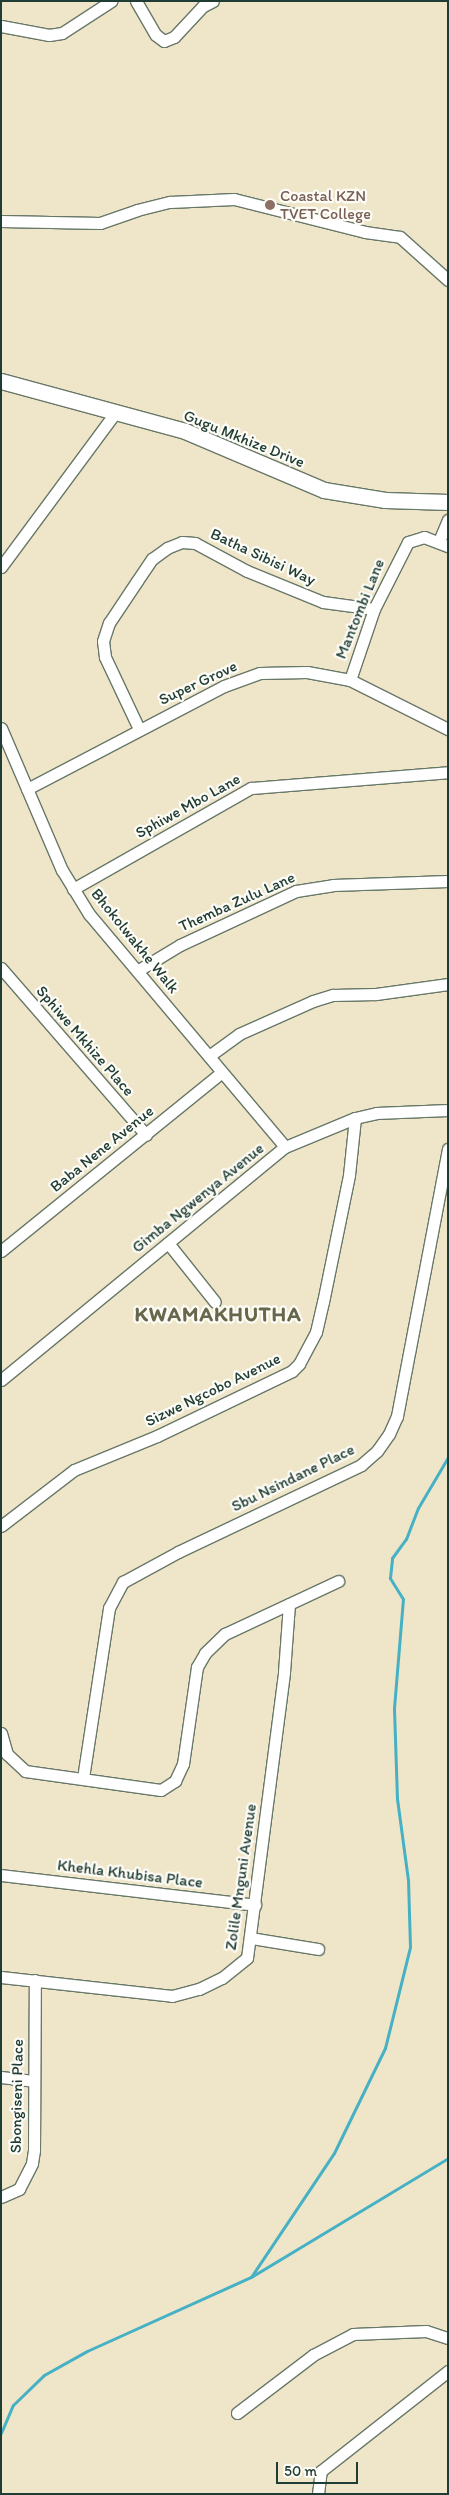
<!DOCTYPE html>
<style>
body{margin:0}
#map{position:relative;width:449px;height:2495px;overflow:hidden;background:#efe6ca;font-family:Itim,sans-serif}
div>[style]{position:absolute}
.stream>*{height:3px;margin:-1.5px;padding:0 1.5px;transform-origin:1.5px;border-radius:1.5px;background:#46b1c4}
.roads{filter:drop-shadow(1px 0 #687868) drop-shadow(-1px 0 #687868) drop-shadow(0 1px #687868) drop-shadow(0 -1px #687868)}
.minor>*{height:11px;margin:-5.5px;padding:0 5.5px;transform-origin:5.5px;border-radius:5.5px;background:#fff}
.tertiary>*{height:15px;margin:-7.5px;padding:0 7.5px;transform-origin:7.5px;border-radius:7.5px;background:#fff}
.dots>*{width:14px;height:14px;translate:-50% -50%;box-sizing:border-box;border:2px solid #fdfcf7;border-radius:50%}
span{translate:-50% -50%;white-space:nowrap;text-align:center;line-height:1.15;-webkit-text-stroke:4.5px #fdfcf7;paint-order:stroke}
.education-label{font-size:16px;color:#785e54}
.left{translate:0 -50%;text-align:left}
.street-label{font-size:16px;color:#1f3d34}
.district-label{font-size:21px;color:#67684b;font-weight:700;letter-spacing:1px}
.frame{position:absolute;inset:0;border:2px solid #1f3d34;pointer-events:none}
.scale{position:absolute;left:276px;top:2462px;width:82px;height:22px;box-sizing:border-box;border:2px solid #1f3d34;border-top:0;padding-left:6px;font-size:15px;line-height:18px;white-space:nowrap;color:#1f3d34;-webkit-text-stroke:4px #fdfcf7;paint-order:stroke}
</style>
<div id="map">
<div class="stream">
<i style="left:251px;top:2277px;width:149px;rotate:-56.2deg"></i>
<i style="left:334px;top:2153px;width:117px;rotate:-64.1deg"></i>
<i style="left:385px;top:2048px;width:104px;rotate:-76.1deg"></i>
<i style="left:410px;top:1947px;width:67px;rotate:-91.7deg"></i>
<i style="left:408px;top:1880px;width:82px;rotate:-97.7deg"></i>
<i style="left:397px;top:1799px;width:91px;rotate:-91.9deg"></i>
<i style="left:394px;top:1708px;width:109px;rotate:-85.3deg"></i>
<i style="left:403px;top:1599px;width:25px;rotate:-122deg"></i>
<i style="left:390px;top:1578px;width:20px;rotate:-84deg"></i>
<i style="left:392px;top:1558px;width:24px;rotate:-54deg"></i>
<i style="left:406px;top:1539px;width:33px;rotate:-69deg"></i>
<i style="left:418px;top:1508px;width:59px;rotate:-59.5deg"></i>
<i style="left:1px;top:2433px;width:30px;rotate:-67deg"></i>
<i style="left:13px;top:2405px;width:43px;rotate:-44.1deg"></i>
<i style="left:44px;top:2375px;width:49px;rotate:-29.2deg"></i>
<i style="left:87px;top:2351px;width:180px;rotate:-24.3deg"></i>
<i style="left:251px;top:2277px;width:230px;rotate:-31.1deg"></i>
</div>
<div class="roads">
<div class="minor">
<i style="left:136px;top:1px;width:39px;rotate:60deg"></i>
<i style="left:156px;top:35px;width:10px;rotate:37deg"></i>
<i style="left:164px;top:41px;width:11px;rotate:-22deg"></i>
<i style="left:174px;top:37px;width:42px;rotate:-46.9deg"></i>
<i style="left:203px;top:6px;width:11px;rotate:-27deg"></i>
<i style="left:1px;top:26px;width:49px;rotate:10.6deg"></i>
<i style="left:49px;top:35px;width:13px;rotate:-9deg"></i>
<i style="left:62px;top:33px;width:59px;rotate:-33.1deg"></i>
<i style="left:1px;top:221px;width:99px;rotate:1.2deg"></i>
<i style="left:100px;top:223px;width:39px;rotate:-19deg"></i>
<i style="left:137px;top:210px;width:34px;rotate:-14deg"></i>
<i style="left:170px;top:202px;width:64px;rotate:-2.7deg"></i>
<i style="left:234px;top:199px;width:135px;rotate:14.1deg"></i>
<i style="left:365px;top:232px;width:35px;rotate:8deg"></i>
<i style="left:400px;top:237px;width:64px;rotate:41.9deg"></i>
<i style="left:439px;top:541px;width:23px;rotate:-67deg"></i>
<i style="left:1px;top:567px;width:192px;rotate:-53.5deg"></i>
<i style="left:350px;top:680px;width:75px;rotate:-71.3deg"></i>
<i style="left:374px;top:609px;width:75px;rotate:-63.1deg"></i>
<i style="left:408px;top:542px;width:17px;rotate:-17deg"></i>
<i style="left:424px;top:537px;width:26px;rotate:21deg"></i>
<i style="left:1px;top:728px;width:155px;rotate:66.8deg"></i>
<i style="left:62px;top:870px;width:52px;rotate:58.5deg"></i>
<i style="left:89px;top:914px;width:304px;rotate:49.9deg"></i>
<i style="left:139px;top:729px;width:80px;rotate:-115.3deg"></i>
<i style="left:105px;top:657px;width:16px;rotate:-97deg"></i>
<i style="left:103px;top:641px;width:19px;rotate:-72deg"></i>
<i style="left:109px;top:623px;width:50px;rotate:-56.3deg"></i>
<i style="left:137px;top:581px;width:27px;rotate:-56deg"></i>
<i style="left:152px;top:559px;width:19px;rotate:-36deg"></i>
<i style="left:167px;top:548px;width:16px;rotate:-22deg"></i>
<i style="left:182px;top:542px;width:13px;rotate:4deg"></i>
<i style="left:195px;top:543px;width:59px;rotate:28.3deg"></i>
<i style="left:247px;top:571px;width:82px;rotate:22.2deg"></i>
<i style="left:323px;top:602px;width:51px;rotate:7.8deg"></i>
<i style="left:27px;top:789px;width:222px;rotate:-27.6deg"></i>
<i style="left:224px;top:686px;width:38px;rotate:-20deg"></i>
<i style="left:260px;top:673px;width:47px;rotate:-1.2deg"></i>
<i style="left:307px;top:672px;width:44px;rotate:10.5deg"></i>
<i style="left:350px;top:680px;width:110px;rotate:26.6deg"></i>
<i style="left:73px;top:889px;width:205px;rotate:-29.6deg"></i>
<i style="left:251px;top:788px;width:198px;rotate:-4.6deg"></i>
<i style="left:1px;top:968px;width:221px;rotate:49deg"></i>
<i style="left:137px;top:971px;width:50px;rotate:-31.2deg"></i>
<i style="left:180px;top:945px;width:128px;rotate:-25deg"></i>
<i style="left:296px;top:891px;width:37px;rotate:-9deg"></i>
<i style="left:333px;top:885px;width:115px;rotate:-2deg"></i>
<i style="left:209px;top:1056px;width:37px;rotate:-36deg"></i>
<i style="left:239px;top:1034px;width:81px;rotate:-24deg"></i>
<i style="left:313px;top:1001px;width:21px;rotate:-17deg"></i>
<i style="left:333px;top:995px;width:43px;rotate:-1.3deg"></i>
<i style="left:376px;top:994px;width:73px;rotate:-7.9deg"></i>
<i style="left:168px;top:1243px;width:75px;rotate:51.5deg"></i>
<i style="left:1px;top:1251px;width:284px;rotate:-39deg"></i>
<i style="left:1px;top:1380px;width:367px;rotate:-39.4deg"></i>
<i style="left:285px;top:1147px;width:76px;rotate:-22.5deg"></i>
<i style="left:355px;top:1118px;width:22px;rotate:-13deg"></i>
<i style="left:376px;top:1113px;width:72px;rotate:-2.4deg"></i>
<i style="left:1px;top:1526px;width:92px;rotate:-37.5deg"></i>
<i style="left:74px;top:1470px;width:90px;rotate:-22.3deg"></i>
<i style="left:157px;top:1436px;width:150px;rotate:-25.7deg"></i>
<i style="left:292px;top:1371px;width:10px;rotate:-45deg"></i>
<i style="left:299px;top:1364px;width:36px;rotate:-62deg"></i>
<i style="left:316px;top:1332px;width:31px;rotate:-77deg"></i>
<i style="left:323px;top:1302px;width:130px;rotate:-78.4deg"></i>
<i style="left:349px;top:1175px;width:57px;rotate:-84deg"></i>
<i style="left:1px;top:1733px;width:22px;rotate:74deg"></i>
<i style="left:7px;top:1754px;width:25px;rotate:43deg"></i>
<i style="left:25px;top:1771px;width:137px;rotate:8deg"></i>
<i style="left:161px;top:1790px;width:17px;rotate:-33deg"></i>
<i style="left:175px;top:1781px;width:19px;rotate:-65deg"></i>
<i style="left:183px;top:1764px;width:98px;rotate:-81.8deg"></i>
<i style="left:197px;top:1667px;width:16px;rotate:-60deg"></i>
<i style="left:205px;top:1653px;width:28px;rotate:-44deg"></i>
<i style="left:225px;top:1634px;width:125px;rotate:-25.1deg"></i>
<i style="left:83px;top:1778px;width:172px;rotate:-81.3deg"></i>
<i style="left:109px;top:1608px;width:30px;rotate:-62deg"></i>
<i style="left:123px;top:1582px;width:63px;rotate:-28.6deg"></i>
<i style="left:178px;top:1552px;width:203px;rotate:-25.4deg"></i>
<i style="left:361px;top:1465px;width:21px;rotate:-41deg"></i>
<i style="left:377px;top:1451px;width:21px;rotate:-55deg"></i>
<i style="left:389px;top:1434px;width:20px;rotate:-66deg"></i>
<i style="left:397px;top:1416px;width:272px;rotate:-79.2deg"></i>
<i style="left:1px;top:1875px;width:256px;rotate:6.7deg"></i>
<i style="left:251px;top:1938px;width:68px;rotate:9.3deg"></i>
<i style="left:1px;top:1977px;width:172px;rotate:6.3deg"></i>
<i style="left:172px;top:1996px;width:28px;rotate:-15deg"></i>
<i style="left:199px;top:1989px;width:25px;rotate:-26deg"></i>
<i style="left:222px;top:1978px;width:32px;rotate:-39deg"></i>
<i style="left:247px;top:1958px;width:288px;rotate:-82.6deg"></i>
<i style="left:284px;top:1672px;width:68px;rotate:-85.8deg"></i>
<i style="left:1px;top:2077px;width:32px;rotate:7deg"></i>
<i style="left:1px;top:2197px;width:20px;rotate:-24deg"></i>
<i style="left:19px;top:2189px;width:29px;rotate:-63deg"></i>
<i style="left:32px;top:2163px;width:13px;rotate:-81deg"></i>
<i style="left:34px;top:2150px;width:170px;rotate:-89.7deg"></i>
<i style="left:237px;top:2413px;width:96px;rotate:-37.3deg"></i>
<i style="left:313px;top:2355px;width:45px;rotate:-27.7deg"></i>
<i style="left:353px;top:2334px;width:73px;rotate:-2.4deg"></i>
<i style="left:426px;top:2331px;width:23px;rotate:18deg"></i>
<i style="left:318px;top:2494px;width:23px;rotate:-83deg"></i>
<i style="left:321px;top:2471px;width:162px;rotate:-38.2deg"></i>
</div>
<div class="tertiary">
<i style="left:1px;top:381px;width:191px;rotate:15.2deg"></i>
<i style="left:185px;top:431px;width:151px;rotate:23deg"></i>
<i style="left:324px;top:490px;width:62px;rotate:9.3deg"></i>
<i style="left:385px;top:500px;width:63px;rotate:1.8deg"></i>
</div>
</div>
<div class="dots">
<i style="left:270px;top:205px;background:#8d6e63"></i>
</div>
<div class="education-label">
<span class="left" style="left:280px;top:205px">Coastal KZN<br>TVET College</span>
</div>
<div class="street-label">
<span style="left:244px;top:439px;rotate:22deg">Gugu Mkhize Drive</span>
<span style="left:263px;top:557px;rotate:25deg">Batha Sibisi Way</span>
<span style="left:360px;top:609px;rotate:-68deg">Mantombi Lane</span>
<span style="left:198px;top:683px;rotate:-25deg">Super Grove</span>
<span style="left:188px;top:806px;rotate:-29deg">Sphiwe Mbo Lane</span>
<span style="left:237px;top:902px;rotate:-24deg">Themba Zulu Lane</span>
<span style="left:135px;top:941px;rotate:51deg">Bhokolwakhe Walk</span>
<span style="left:85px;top:1041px;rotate:49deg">Sphiwe Mkhize Place</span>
<span style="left:102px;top:1149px;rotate:-39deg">Baba Nene Avenue</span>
<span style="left:198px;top:1198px;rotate:-39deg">Gimba Ngwenya Avenue</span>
<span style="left:213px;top:1390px;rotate:-26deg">Sizwe Ngcobo Avenue</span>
<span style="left:293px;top:1478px;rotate:-26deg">Sbu Nsindane Place</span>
<span style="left:130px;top:1874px;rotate:7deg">Khehla Khubisa Place</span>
<span style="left:241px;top:1877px;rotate:-82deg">Zolile Mnguni Avenue</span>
<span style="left:17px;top:2096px;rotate:-89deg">Sbongiseni Place</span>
</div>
<div class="district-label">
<span style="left:218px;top:1314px">KWAMAKHUTHA</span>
</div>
<div class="frame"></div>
<div class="scale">50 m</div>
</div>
